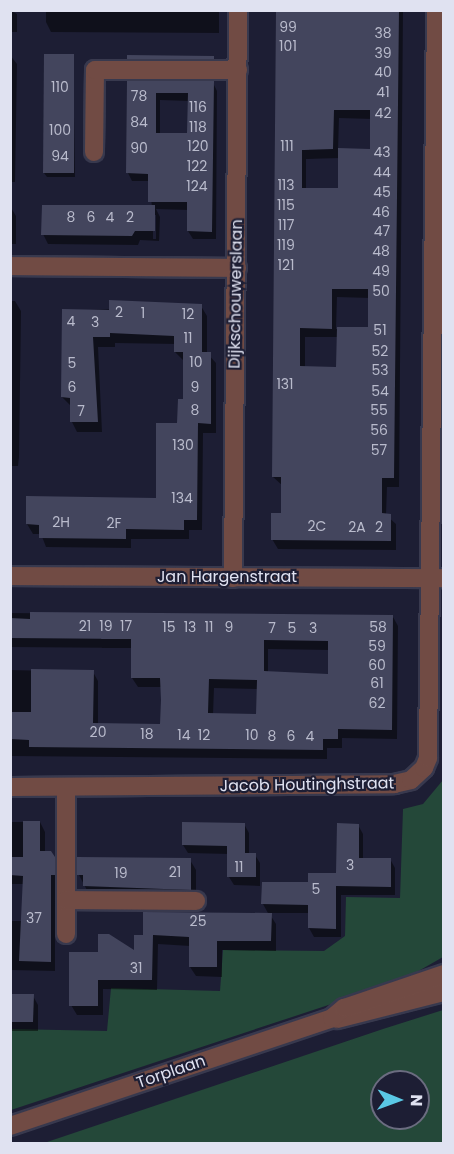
<!DOCTYPE html>
<style>
body{margin:0}
#map{position:relative;width:454px;height:1154px;overflow:hidden;background:#1d1e34;font-family:Poppins,sans-serif}
div>[style]{position:absolute}
.green>*{inset:0;background:#244839}
.shadow>*{inset:0;background:#0007}
.building>*{inset:0;background:#43455d}
.roads{filter:drop-shadow(2px 0 #38394e) drop-shadow(-2px 0 #38394e) drop-shadow(0 2px #38394e) drop-shadow(0 -2px #38394e)}
.minor>*{height:18px;margin:-9px;padding:0 9px;transform-origin:9px;border-radius:9px;background:#714b44}
span{translate:-50% -50%;white-space:nowrap;text-align:center;line-height:1.15;-webkit-text-stroke:4.5px #1d1e34;paint-order:stroke}
.number-label{font-size:14px;color:#b9bbcc}
.number-label span{-webkit-text-stroke-width:0}
.street-label{font-size:16px;color:#e0e2f1}
.frame{position:absolute;inset:0;border:12px solid #e0e2f1;pointer-events:none}
.north{position:absolute;left:370px;top:1070px;width:60px;height:60px;box-sizing:border-box;background:#1d1e34;border:2px solid #6b6c80;border-radius:50%;rotate:91deg;font-size:16px;font-weight:700;line-height:24px;text-align:center;color:#e0e2f1}
.north::after{content:'';display:block;margin:auto;width:21px;height:27px;background:#5ac8e5;clip-path:polygon(50% 0,100% 100%,50% 72%,0 100%)}
</style>
<div id="map">
<div class="green">
<i style="clip-path:polygon(443px 780px,443px 957px,401px 981px,11px 1110px,11px 1029px,107px 1031px,111px 988px,220px 991px,223px 950px,324px 951px,345px 936px,346px 897px,400px 898px,403px 809px,423px 804px)"></i>
<i style="clip-path:polygon(evenodd,443px 1010px,443px 1143px,44px 1143px,383px 1029px,443px 1010px,382px 1082px,418px 1082px,418px 1118px,382px 1118px,382px 1082px)"></i>
</div>
<div class="shadow">
<i style="clip-path:polygon(10px 10px,17px 14px,17px 32px,10px 32px)"></i>
<i style="clip-path:polygon(46px 10px,219px 10px,219px 33px,51px 32px,46px 22px)"></i>
<i style="clip-path:polygon(evenodd,277px 10px,403px 11px,399px 487px,387px 487px,386px 515px,396px 524px,396px 550px,278px 549px,272px 539px,282px 514px,283px 486px,273px 477px,277px 10px,339px 118px,372px 119px,372px 150px,338px 150px,339px 118px,277px 10px,340px 158px,339px 189px,306px 190px,306px 159px,340px 158px,277px 10px,337px 297px,370px 298px,370px 328px,336px 329px,337px 297px,277px 10px,305px 337px,338px 337px,338px 369px,305px 368px,305px 337px)"></i>
<i style="clip-path:polygon(10px 55px,17px 64px,15px 182px,10px 182px)"></i>
<i style="clip-path:polygon(73px 56px,75px 177px,47px 177px,44px 173px)"></i>
<i style="clip-path:polygon(213px 57px,216px 62px,131px 63px,129px 58px)"></i>
<i style="clip-path:polygon(evenodd,128px 83px,213px 83px,217px 91px,216px 239px,193px 239px,188px 231px,188px 210px,156px 209px,160px 217px,159px 241px,140px 240px,138px 245px,48px 244px,43px 234px,152px 207px,149px 181px,132px 181px,128px 173px,128px 83px,160px 100px,189px 101px,189px 135px,160px 135px,160px 100px,128px 83px,153px 215px,156px 215px,156px 239px,153px 239px,153px 215px)"></i>
<i style="clip-path:polygon(10px 206px,16px 216px,16px 244px,10px 244px)"></i>
<i style="clip-path:polygon(10px 301px,15px 301px,21px 311px,19px 457px,18px 466px,11px 466px,11px 479px,10px 479px)"></i>
<i style="clip-path:polygon(201px 306px,207px 316px,207px 353px,216px 363px,216px 433px,203px 433px,202px 530px,189px 530px,189px 539px,131px 539px,131px 548px,46px 547px,41px 534px,33px 534px,27px 524px,157px 499px,184px 400px,185px 362px,175px 352px,176px 344px,115px 343px,115px 347px,98px 347px,102px 432px,77px 432px,72px 422px,72px 407px,62px 397px,63px 311px)"></i>
<i style="clip-path:polygon(evenodd,10px 613px,393px 617px,398px 626px,397px 739px,342px 738px,342px 748px,327px 748px,327px 759px,10px 756px,10px 670px,93px 672px,98px 681px,98px 725px,162px 725px,162px 687px,138px 687px,132px 678px,132px 648px,10px 647px,10px 613px,268px 649px,329px 650px,329px 675px,268px 673px,268px 649px,10px 613px,214px 688px,258px 689px,258px 716px,213px 715px,214px 688px)"></i>
<i style="clip-path:polygon(10px 822px,40px 822px,45px 832px,45px 853px,51px 853px,59px 868px,59px 884px,55px 884px,55px 971px,10px 970px,10px 921px,24px 921px,24px 884px,10px 884px)"></i>
<i style="clip-path:polygon(244px 824px,249px 833px,249px 855px,255px 855px,260px 863px,260px 886px,234px 885px,229px 877px,229px 854px,188px 853px,183px 845px)"></i>
<i style="clip-path:polygon(358px 825px,363px 834px,363px 859px,390px 859px,395px 868px,395px 895px,341px 895px,341px 937px,314px 937px,309px 928px,309px 913px,269px 913px,276px 924px,276px 951px,222px 950px,222px 977px,196px 976px,190px 967px,190px 946px,158px 944px,157px 990px,103px 989px,103px 1015px,77px 1015px,71px 1005px,71px 953px,135px 953px,136px 936px,269px 915px,263px 904px,338px 875px)"></i>
<i style="clip-path:polygon(190px 860px,196px 870px,196px 899px,90px 896px,79px 875px)"></i>
<i style="clip-path:polygon(10px 995px,33px 996px,38px 1005px,38px 1031px,10px 1031px)"></i>
</div>
<div class="building">
<i style="clip-path:polygon(evenodd,276px 10px,399px 10px,394px 478px,382px 478px,382px 513px,391px 514px,391px 541px,271px 540px,271px 513px,281px 513px,281px 477px,272px 477px,276px 10px,334px 110px,370px 110px,370px 149px,338px 148px,338px 188px,302px 188px,302px 150px,333px 149px,334px 110px,276px 10px,332px 289px,368px 289px,368px 327px,337px 327px,336px 367px,300px 366px,300px 328px,332px 329px,332px 289px)"></i>
<i style="clip-path:polygon(44px 54px,74px 54px,74px 173px,43px 173px)"></i>
<i style="clip-path:polygon(127px 55px,214px 56px,214px 59px,127px 59px)"></i>
<i style="clip-path:polygon(evenodd,127px 81px,214px 81px,212px 232px,187px 231px,187px 202px,148px 202px,148px 174px,126px 173px,127px 81px,156px 93px,188px 93px,187px 133px,156px 133px,156px 93px)"></i>
<i style="clip-path:polygon(42px 205px,155px 205px,155px 231px,135px 231px,132px 236px,41px 235px)"></i>
<i style="clip-path:polygon(109px 300px,202px 304px,202px 352px,211px 352px,211px 424px,198px 423px,197px 520px,184px 520px,184px 530px,126px 529px,126px 539px,39px 538px,39px 525px,26px 524px,26px 496px,156px 498px,156px 423px,177px 423px,178px 399px,183px 399px,183px 352px,174px 352px,174px 336px,110px 333px,110px 337px,93px 337px,98px 422px,70px 422px,70px 398px,61px 397px,62px 309px,109px 310px)"></i>
<i style="clip-path:polygon(evenodd,30px 612px,393px 615px,392px 730px,338px 729px,338px 739px,323px 739px,323px 750px,29px 747px,29px 740px,10px 739px,10px 712px,31px 712px,31px 669px,94px 670px,93px 723px,160px 724px,161px 700px,160px 678px,131px 678px,131px 639px,10px 638px,10px 618px,30px 619px,30px 612px,264px 640px,328px 641px,328px 674px,264px 671px,264px 640px,30px 612px,209px 679px,257px 680px,256px 714px,208px 713px,209px 679px)"></i>
<i style="clip-path:polygon(23px 821px,40px 821px,40px 851px,51px 851px,55px 857px,55px 875px,51px 875px,51px 962px,19px 961px,23px 876px,10px 875px,10px 857px,23px 857px)"></i>
<i style="clip-path:polygon(182px 822px,245px 823px,245px 853px,256px 853px,256px 877px,227px 877px,227px 846px,182px 845px)"></i>
<i style="clip-path:polygon(337px 823px,359px 824px,359px 858px,391px 858px,391px 887px,336px 886px,336px 929px,308px 928px,308px 905px,261px 904px,262px 882px,308px 882px,308px 873px,336px 873px)"></i>
<i style="clip-path:polygon(77px 857px,191px 858px,191px 890px,83px 886px,83px 875px,77px 875px)"></i>
<i style="clip-path:polygon(143px 912px,272px 913px,271px 941px,217px 941px,217px 967px,189px 967px,189px 937px,153px 935px,152px 980px,98px 980px,98px 1006px,69px 1006px,69px 952px,98px 952px,98px 934px,109px 934px,134px 950px,134px 935px,143px 935px)"></i>
<i style="clip-path:polygon(10px 994px,34px 994px,33px 1022px,10px 1022px)"></i>
</div>
<div class="roads">
<div class="minor">
<i style="left:94px;top:152px;width:82px;rotate:-89.3deg"></i>
<i style="left:95px;top:70px;width:143px"></i>
<i style="left:10px;top:266px;width:227px;rotate:0.5deg"></i>
<i style="left:10px;top:576px;width:434px;rotate:0.3deg"></i>
<i style="left:233px;top:578px;width:568px;rotate:-89.5deg"></i>
<i style="left:10px;top:787px;width:384px;rotate:-0.4deg"></i>
<i style="left:394px;top:784px;width:17px;rotate:-13deg"></i>
<i style="left:411px;top:780px;width:18px;rotate:-43deg"></i>
<i style="left:424px;top:768px;width:11px;rotate:-68deg"></i>
<i style="left:428px;top:758px;width:748px;rotate:-89.39deg"></i>
<i style="left:66px;top:787px;width:147px;rotate:90deg"></i>
<i style="left:66px;top:900px;width:130px;rotate:0.4deg"></i>
<i style="left:337px;top:1019px;width:110px;rotate:-14.2deg"></i>
<i style="left:10px;top:1126px;width:340px;rotate:-18.5deg"></i>
<i style="left:332px;top:1018px;width:16px;rotate:-40deg"></i>
<i style="left:344px;top:1008px;width:106px;rotate:-18.8deg"></i>
</div>
</div>
<div class="number-label">
<span style="left:288px;top:27px">99</span>
<span style="left:383px;top:33px">38</span>
<span style="left:288px;top:46px">101</span>
<span style="left:383px;top:53px">39</span>
<span style="left:383px;top:72px">40</span>
<span style="left:60px;top:87px">110</span>
<span style="left:383px;top:92px">41</span>
<span style="left:139px;top:96px">78</span>
<span style="left:198px;top:107px">116</span>
<span style="left:383px;top:113px">42</span>
<span style="left:139px;top:122px">84</span>
<span style="left:198px;top:127px">118</span>
<span style="left:60px;top:130px">100</span>
<span style="left:198px;top:146px">120</span>
<span style="left:287px;top:146px">111</span>
<span style="left:139px;top:148px">90</span>
<span style="left:382px;top:152px">43</span>
<span style="left:60px;top:156px">94</span>
<span style="left:197px;top:166px">122</span>
<span style="left:382px;top:172px">44</span>
<span style="left:286px;top:185px">113</span>
<span style="left:197px;top:186px">124</span>
<span style="left:382px;top:192px">45</span>
<span style="left:286px;top:205px">115</span>
<span style="left:381px;top:212px">46</span>
<span style="left:71px;top:217px">8</span>
<span style="left:91px;top:217px">6</span>
<span style="left:110px;top:217px">4</span>
<span style="left:130px;top:217px">2</span>
<span style="left:286px;top:225px">117</span>
<span style="left:382px;top:231px">47</span>
<span style="left:286px;top:245px">119</span>
<span style="left:381px;top:251px">48</span>
<span style="left:286px;top:265px">121</span>
<span style="left:381px;top:271px">49</span>
<span style="left:381px;top:291px">50</span>
<span style="left:119px;top:312px">2</span>
<span style="left:143px;top:313px">1</span>
<span style="left:188px;top:314px">12</span>
<span style="left:71px;top:321px">4</span>
<span style="left:95px;top:322px">3</span>
<span style="left:380px;top:330px">51</span>
<span style="left:188px;top:338px">11</span>
<span style="left:380px;top:351px">52</span>
<span style="left:196px;top:362px">10</span>
<span style="left:72px;top:363px">5</span>
<span style="left:380px;top:370px">53</span>
<span style="left:285px;top:384px">131</span>
<span style="left:72px;top:387px">6</span>
<span style="left:195px;top:387px">9</span>
<span style="left:380px;top:391px">54</span>
<span style="left:195px;top:410px">8</span>
<span style="left:379px;top:410px">55</span>
<span style="left:81px;top:411px">7</span>
<span style="left:379px;top:430px">56</span>
<span style="left:183px;top:445px">130</span>
<span style="left:379px;top:450px">57</span>
<span style="left:182px;top:498px">134</span>
<span style="left:61px;top:522px">2H</span>
<span style="left:114px;top:523px">2F</span>
<span style="left:317px;top:526px">2C</span>
<span style="left:357px;top:527px">2A</span>
<span style="left:379px;top:527px">2</span>
<span style="left:85px;top:626px">21</span>
<span style="left:106px;top:626px">19</span>
<span style="left:126px;top:626px">17</span>
<span style="left:169px;top:627px">15</span>
<span style="left:190px;top:627px">13</span>
<span style="left:209px;top:627px">11</span>
<span style="left:229px;top:627px">9</span>
<span style="left:378px;top:627px">58</span>
<span style="left:272px;top:628px">7</span>
<span style="left:292px;top:628px">5</span>
<span style="left:313px;top:628px">3</span>
<span style="left:377px;top:646px">59</span>
<span style="left:377px;top:665px">60</span>
<span style="left:377px;top:683px">61</span>
<span style="left:377px;top:703px">62</span>
<span style="left:98px;top:732px">20</span>
<span style="left:147px;top:734px">18</span>
<span style="left:184px;top:735px">14</span>
<span style="left:204px;top:735px">12</span>
<span style="left:252px;top:735px">10</span>
<span style="left:272px;top:736px">8</span>
<span style="left:291px;top:736px">6</span>
<span style="left:310px;top:736px">4</span>
<span style="left:350px;top:865px">3</span>
<span style="left:239px;top:867px">11</span>
<span style="left:175px;top:872px">21</span>
<span style="left:121px;top:873px">19</span>
<span style="left:316px;top:889px">5</span>
<span style="left:34px;top:918px">37</span>
<span style="left:198px;top:921px">25</span>
<span style="left:136px;top:968px">31</span>
</div>
<div class="street-label">
<span style="left:236px;top:294px;rotate:-89deg">Dijkschouwerslaan</span>
<span style="left:227px;top:577px">Jan Hargenstraat</span>
<span style="left:307px;top:785px;rotate:-1deg">Jacob Houtinghstraat</span>
<span style="left:171px;top:1072px;rotate:-19deg">Torplaan</span>
</div>
<div class="frame"></div>
<div class="north">N</div>
</div>
